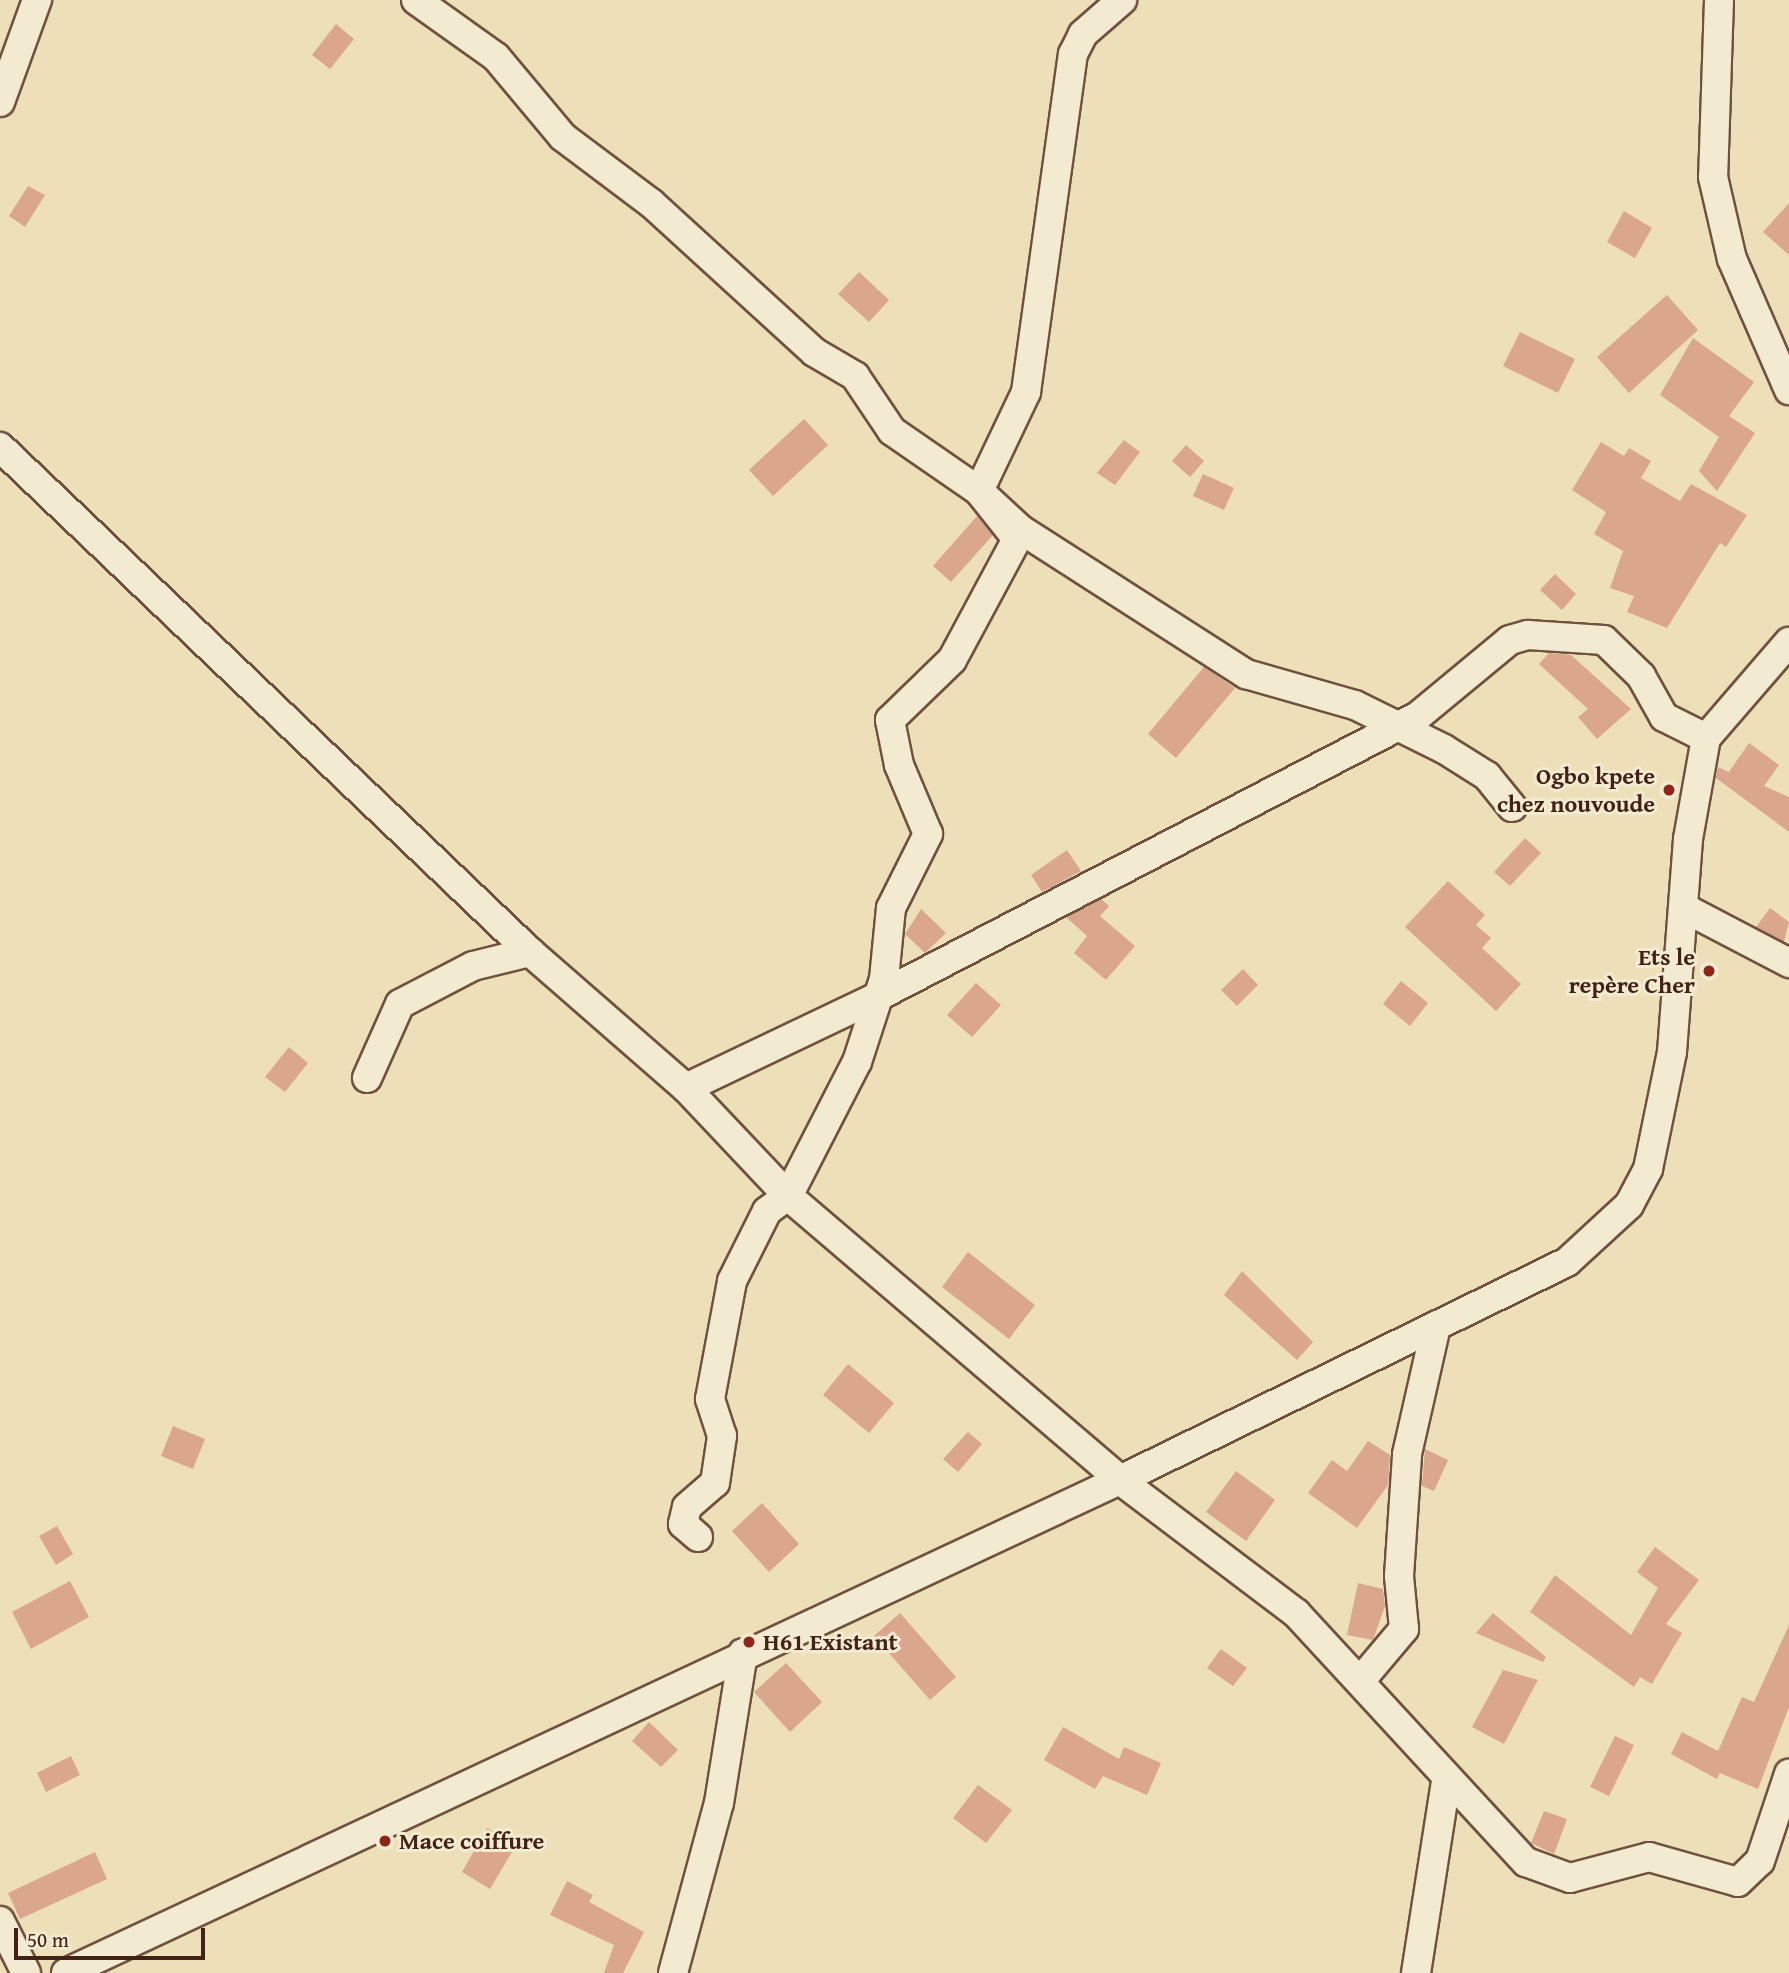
<!DOCTYPE html>
<meta charset="utf-8">
<style>
body{margin:0}
#map{position:relative;width:1789px;height:1973px;overflow:hidden;background:#ede0b8;font-family:"Gentium Book Plus",serif}
div>[style]{position:absolute}
.building>*{inset:0;background:#daa68c}
.roads{filter:drop-shadow(2px 0 #6e523e) drop-shadow(-2px 0 #6e523e) drop-shadow(0 2px #6e523e) drop-shadow(0 -2px #6e523e)}
.minor>*{height:28px;margin:-14px;padding:0 14px;transform-origin:14px;border-radius:14px;background:#f3ebd1}
.dots>*{width:19px;height:19px;translate:-50% -50%;box-sizing:border-box;border:4px solid #f3ebd1;border-radius:50%}
span{translate:-50% -50%;white-space:nowrap;text-align:center;line-height:1.15;-webkit-text-stroke:6px #f3ebd1;paint-order:stroke}
.poi-label{font-size:24px;color:#432216;font-weight:700}
.right{translate:-100% -50%;text-align:right}
.left{translate:0 -50%;text-align:left}
.scale{position:absolute;left:14px;top:1928px;width:191px;height:32px;box-sizing:border-box;border:4px solid #432216;border-top:0;padding-left:9px;font-size:21px;line-height:24px;white-space:nowrap;color:#432216;-webkit-text-stroke:5px #f3ebd1;paint-order:stroke}
</style>
<div id="map">
<div class="building">
<i style="clip-path:polygon(336px 24px,354px 39px,330px 69px,312px 55px)"></i>
<i style="clip-path:polygon(28px 186px,45px 195px,25px 227px,9px 216px)"></i>
<i style="clip-path:polygon(1789px 203px,1789px 255px,1763px 232px)"></i>
<i style="clip-path:polygon(1624px 211px,1652px 228px,1635px 258px,1607px 242px)"></i>
<i style="clip-path:polygon(859px 272px,889px 300px,869px 322px,838px 294px)"></i>
<i style="clip-path:polygon(1667px 295px,1698px 330px,1629px 393px,1597px 357px)"></i>
<i style="clip-path:polygon(1520px 332px,1575px 359px,1558px 393px,1503px 366px)"></i>
<i style="clip-path:polygon(1693px 338px,1754px 382px,1729px 416px,1755px 433px,1717px 491px,1699px 471px,1719px 437px,1660px 395px)"></i>
<i style="clip-path:polygon(804px 419px,828px 445px,773px 496px,749px 470px)"></i>
<i style="clip-path:polygon(1124px 440px,1140px 452px,1115px 485px,1097px 473px)"></i>
<i style="clip-path:polygon(1601px 442px,1624px 456px,1629px 448px,1651px 461px,1641px 478px,1680px 501px,1691px 484px,1747px 515px,1726px 547px,1720px 543px,1667px 628px,1627px 612px,1634px 596px,1610px 588px,1623px 551px,1594px 534px,1606px 512px,1572px 490px)"></i>
<i style="clip-path:polygon(1186px 445px,1204px 461px,1190px 477px,1172px 461px)"></i>
<i style="clip-path:polygon(1203px 474px,1234px 488px,1224px 510px,1193px 496px)"></i>
<i style="clip-path:polygon(977px 516px,993px 535px,951px 582px,933px 566px)"></i>
<i style="clip-path:polygon(1555px 574px,1576px 594px,1562px 610px,1540px 590px)"></i>
<i style="clip-path:polygon(1549px 653px,1571px 655px,1631px 709px,1597px 739px,1578px 717px,1588px 709px,1539px 664px)"></i>
<i style="clip-path:polygon(1204px 667px,1235px 688px,1176px 758px,1148px 734px)"></i>
<i style="clip-path:polygon(1749px 743px,1779px 765px,1764px 786px,1789px 797px,1789px 832px,1716px 778px,1718px 767px,1729px 772px)"></i>
<i style="clip-path:polygon(1525px 838px,1541px 853px,1510px 886px,1494px 872px)"></i>
<i style="clip-path:polygon(1067px 850px,1081px 871px,1042px 892px,1031px 875px)"></i>
<i style="clip-path:polygon(1448px 881px,1485px 915px,1476px 925px,1491px 938px,1482px 948px,1521px 984px,1496px 1011px,1405px 927px)"></i>
<i style="clip-path:polygon(1101px 899px,1109px 906px,1100px 916px,1135px 946px,1106px 980px,1074px 953px,1087px 936px,1066px 917px)"></i>
<i style="clip-path:polygon(1770px 908px,1789px 922px,1784px 942px,1756px 927px)"></i>
<i style="clip-path:polygon(921px 909px,946px 933px,925px 953px,905px 934px)"></i>
<i style="clip-path:polygon(1243px 969px,1258px 985px,1237px 1006px,1221px 990px)"></i>
<i style="clip-path:polygon(1401px 981px,1428px 1003px,1410px 1026px,1383px 1004px)"></i>
<i style="clip-path:polygon(976px 983px,1001px 1005px,972px 1037px,947px 1015px)"></i>
<i style="clip-path:polygon(289px 1047px,308px 1063px,285px 1092px,265px 1077px)"></i>
<i style="clip-path:polygon(968px 1252px,1035px 1305px,1009px 1339px,942px 1287px)"></i>
<i style="clip-path:polygon(1242px 1271px,1313px 1342px,1297px 1360px,1224px 1295px)"></i>
<i style="clip-path:polygon(848px 1364px,894px 1403px,869px 1433px,823px 1395px)"></i>
<i style="clip-path:polygon(173px 1426px,205px 1439px,193px 1469px,161px 1456px)"></i>
<i style="clip-path:polygon(968px 1432px,982px 1444px,958px 1472px,943px 1459px)"></i>
<i style="clip-path:polygon(1368px 1441px,1390px 1455px,1388px 1485px,1357px 1528px,1308px 1493px,1332px 1460px,1347px 1471px)"></i>
<i style="clip-path:polygon(1425px 1449px,1448px 1460px,1434px 1491px,1422px 1486px)"></i>
<i style="clip-path:polygon(1236px 1471px,1275px 1500px,1246px 1541px,1206px 1512px)"></i>
<i style="clip-path:polygon(762px 1503px,799px 1544px,769px 1572px,732px 1531px)"></i>
<i style="clip-path:polygon(57px 1526px,73px 1554px,56px 1565px,39px 1536px)"></i>
<i style="clip-path:polygon(1655px 1547px,1699px 1580px,1666px 1624px,1682px 1633px,1652px 1684px,1640px 1677px,1634px 1687px,1530px 1612px,1555px 1575px,1631px 1635px,1658px 1588px,1637px 1572px)"></i>
<i style="clip-path:polygon(70px 1581px,89px 1617px,31px 1649px,12px 1612px)"></i>
<i style="clip-path:polygon(1358px 1583px,1383px 1589px,1385px 1606px,1373px 1640px,1347px 1635px)"></i>
<i style="clip-path:polygon(900px 1613px,956px 1677px,930px 1700px,874px 1636px)"></i>
<i style="clip-path:polygon(1493px 1613px,1546px 1657px,1543px 1662px,1476px 1633px)"></i>
<i style="clip-path:polygon(1789px 1625px,1789px 1707px,1758px 1789px,1720px 1773px,1717px 1779px,1671px 1754px,1682px 1732px,1718px 1751px,1742px 1697px,1754px 1702px)"></i>
<i style="clip-path:polygon(1221px 1649px,1247px 1668px,1233px 1686px,1207px 1668px)"></i>
<i style="clip-path:polygon(786px 1663px,822px 1702px,790px 1732px,754px 1692px)"></i>
<i style="clip-path:polygon(1503px 1670px,1538px 1680px,1504px 1744px,1472px 1727px)"></i>
<i style="clip-path:polygon(649px 1722px,678px 1750px,661px 1767px,632px 1741px)"></i>
<i style="clip-path:polygon(1063px 1727px,1119px 1759px,1124px 1747px,1161px 1763px,1147px 1795px,1103px 1776px,1095px 1789px,1044px 1760px)"></i>
<i style="clip-path:polygon(1615px 1736px,1634px 1745px,1609px 1796px,1590px 1787px)"></i>
<i style="clip-path:polygon(71px 1756px,80px 1775px,46px 1792px,37px 1773px)"></i>
<i style="clip-path:polygon(978px 1785px,1012px 1810px,986px 1843px,953px 1818px)"></i>
<i style="clip-path:polygon(1544px 1811px,1567px 1819px,1554px 1854px,1531px 1843px)"></i>
<i style="clip-path:polygon(487px 1828px,516px 1845px,490px 1889px,462px 1872px)"></i>
<i style="clip-path:polygon(95px 1852px,107px 1879px,20px 1919px,8px 1893px)"></i>
<i style="clip-path:polygon(567px 1881px,593px 1895px,589px 1902px,644px 1932px,623px 1973px,604px 1973px,614px 1945px,550px 1915px)"></i>
</div>
<div class="roads">
<div class="minor">
<i style="left:416px;top:0;width:98px;rotate:35.5deg"></i>
<i style="left:496px;top:57px;width:104px;rotate:50.1deg"></i>
<i style="left:563px;top:137px;width:110px;rotate:36.9deg"></i>
<i style="left:651px;top:203px;width:221px;rotate:42.4deg"></i>
<i style="left:814px;top:352px;width:48px;rotate:30.3deg"></i>
<i style="left:855px;top:376px;width:66px;rotate:56.1deg"></i>
<i style="left:892px;top:431px;width:106px;rotate:34.6deg"></i>
<i style="left:979px;top:491px;width:56px;rotate:42.8deg"></i>
<i style="left:1020px;top:529px;width:269px;rotate:32.7deg"></i>
<i style="left:1246px;top:674px;width:113px;rotate:15.9deg"></i>
<i style="left:1355px;top:705px;width:99px;rotate:26.3deg"></i>
<i style="left:1444px;top:749px;width:51px;rotate:32.1deg"></i>
<i style="left:1487px;top:776px;width:40px;rotate:51deg"></i>
<i style="left:1719px;top:0;width:177px;rotate:91.9deg"></i>
<i style="left:1713px;top:177px;width:84px;rotate:77deg"></i>
<i style="left:1732px;top:259px;width:143px;rotate:66.5deg"></i>
<i style="left:0;top:102px;width:109px;rotate:-70.1deg"></i>
<i style="left:0;top:447px;width:732px;rotate:43.62deg"></i>
<i style="left:530px;top:952px;width:207px;rotate:41.1deg"></i>
<i style="left:686px;top:1088px;width:149px;rotate:46.6deg"></i>
<i style="left:788px;top:1196px;width:437px;rotate:40.5deg"></i>
<i style="left:1120px;top:1480px;width:221px;rotate:37.1deg"></i>
<i style="left:1296px;top:1613px;width:339px;rotate:47.3deg"></i>
<i style="left:1526px;top:1862px;width:47px;rotate:20deg"></i>
<i style="left:1570px;top:1878px;width:82px;rotate:-14.9deg"></i>
<i style="left:1649px;top:1857px;width:92px;rotate:15.7deg"></i>
<i style="left:1738px;top:1882px;width:30px;rotate:-44deg"></i>
<i style="left:1760px;top:1861px;width:92px;rotate:-71.6deg"></i>
<i style="left:1684px;top:908px;width:119px;rotate:27.6deg"></i>
<i style="left:367px;top:1078px;width:81px;rotate:-66deg"></i>
<i style="left:400px;top:1004px;width:82px;rotate:-27.5deg"></i>
<i style="left:473px;top:966px;width:59px;rotate:-13.8deg"></i>
<i style="left:686px;top:1088px;width:207px;rotate:-25.5deg"></i>
<i style="left:873px;top:999px;width:614px;rotate:-27.44deg"></i>
<i style="left:1418px;top:716px;width:119px;rotate:-39.6deg"></i>
<i style="left:1510px;top:640px;width:19px;rotate:-16deg"></i>
<i style="left:1528px;top:635px;width:76px;rotate:3.8deg"></i>
<i style="left:1604px;top:640px;width:52px;rotate:44.2deg"></i>
<i style="left:1641px;top:676px;width:47px;rotate:60.7deg"></i>
<i style="left:1664px;top:717px;width:47px;rotate:26.6deg"></i>
<i style="left:698px;top:1537px;width:20px;rotate:-139deg"></i>
<i style="left:683px;top:1524px;width:17px;rotate:-77deg"></i>
<i style="left:687px;top:1507px;width:37px;rotate:-41deg"></i>
<i style="left:715px;top:1483px;width:48px;rotate:-81.5deg"></i>
<i style="left:722px;top:1436px;width:39px;rotate:-108deg"></i>
<i style="left:710px;top:1399px;width:120px;rotate:-79.4deg"></i>
<i style="left:732px;top:1281px;width:78px;rotate:-63.4deg"></i>
<i style="left:767px;top:1211px;width:26px;rotate:-36deg"></i>
<i style="left:788px;top:1196px;width:151px;rotate:-62.8deg"></i>
<i style="left:857px;top:1062px;width:87px;rotate:-72deg"></i>
<i style="left:884px;top:979px;width:71px;rotate:-84.4deg"></i>
<i style="left:891px;top:908px;width:83px;rotate:-63.4deg"></i>
<i style="left:928px;top:834px;width:75px;rotate:-112.8deg"></i>
<i style="left:899px;top:765px;width:46px;rotate:-101.3deg"></i>
<i style="left:890px;top:720px;width:86px;rotate:-44.1deg"></i>
<i style="left:952px;top:660px;width:137px;rotate:-61.8deg"></i>
<i style="left:1017px;top:539px;width:61px;rotate:-128.4deg"></i>
<i style="left:979px;top:491px;width:110px;rotate:-64.6deg"></i>
<i style="left:1026px;top:392px;width:341px;rotate:-82.1deg"></i>
<i style="left:1073px;top:54px;width:22px;rotate:-63deg"></i>
<i style="left:1083px;top:34px;width:52px;rotate:-41.1deg"></i>
<i style="left:1361px;top:1680px;width:67px;rotate:-49.9deg"></i>
<i style="left:1404px;top:1629px;width:53px;rotate:-95.4deg"></i>
<i style="left:1399px;top:1576px;width:122px;rotate:-86.2deg"></i>
<i style="left:1407px;top:1454px;width:131px;rotate:-77.2deg"></i>
<i style="left:0;top:1921px;width:58px;rotate:63.4deg"></i>
<i style="left:66px;top:1973px;width:1164px;rotate:-25.07deg"></i>
<i style="left:1120px;top:1480px;width:497px;rotate:-26deg"></i>
<i style="left:1567px;top:1262px;width:84px;rotate:-42.6deg"></i>
<i style="left:1629px;top:1205px;width:41px;rotate:-62.2deg"></i>
<i style="left:1648px;top:1169px;width:119px;rotate:-78.4deg"></i>
<i style="left:1672px;top:1052px;width:214px;rotate:-85.7deg"></i>
<i style="left:1688px;top:839px;width:103px;rotate:-79.9deg"></i>
<i style="left:1706px;top:738px;width:127px;rotate:-49.2deg"></i>
<i style="left:673px;top:1973px;width:176px;rotate:-74.9deg"></i>
<i style="left:719px;top:1803px;width:152px;rotate:-80.9deg"></i>
<i style="left:1416px;top:1973px;width:193px;rotate:-81.1deg"></i>
</div>
</div>
<div class="dots">
<i style="left:1669px;top:790px;background:#8f2418"></i>
<i style="left:1709px;top:971px;background:#8f2418"></i>
<i style="left:749px;top:1642px;background:#8f2418"></i>
<i style="left:385px;top:1841px;background:#8f2418"></i>
</div>
<div class="poi-label">
<span class="right" style="left:1655px;top:790px">Ogbo kpete<br>chez nouvoude</span>
<span class="right" style="left:1695px;top:971px">Ets le<br>repère Cher</span>
<span class="left" style="left:763px;top:1642px">H61 Existant</span>
<span class="left" style="left:399px;top:1841px">Mace coiffure</span>
</div>
<div class="scale">50 m</div>
</div>
